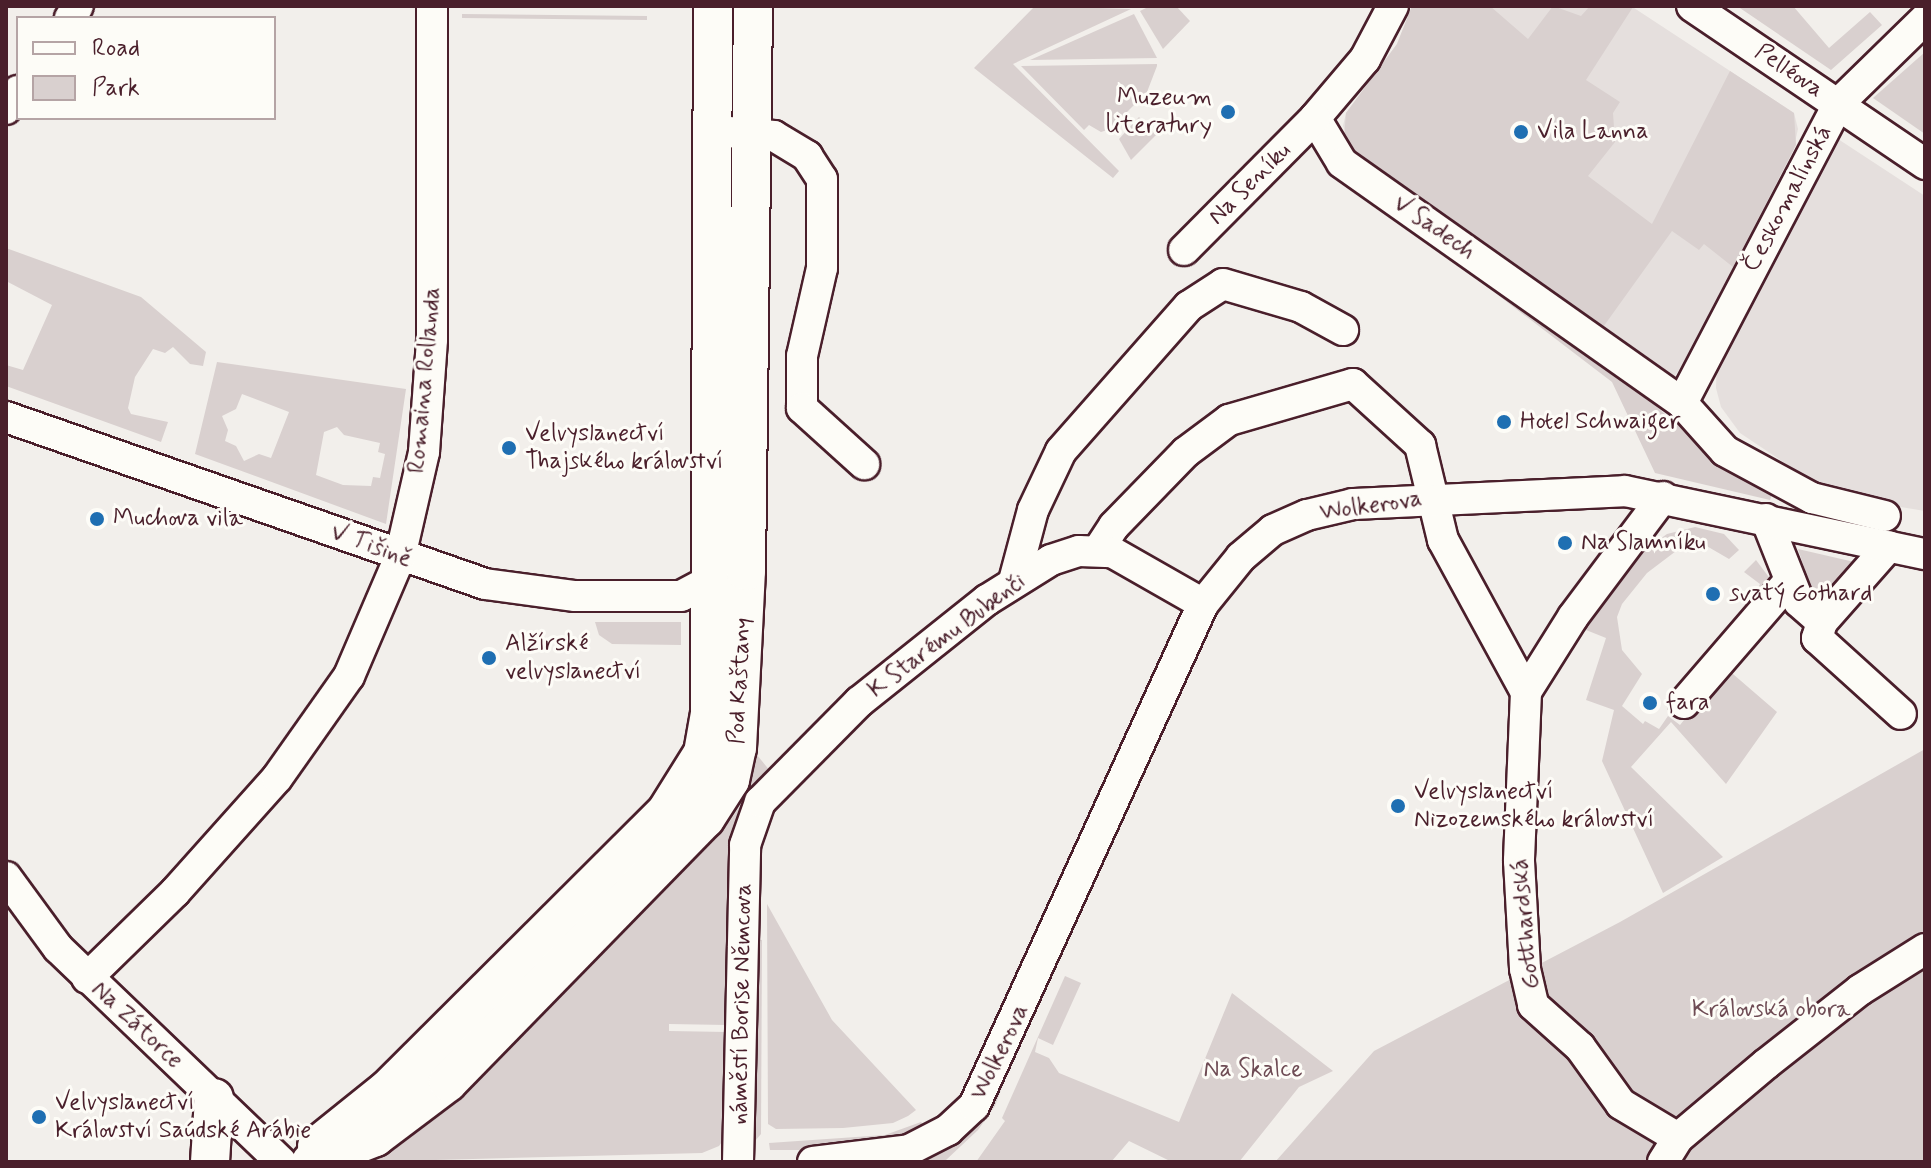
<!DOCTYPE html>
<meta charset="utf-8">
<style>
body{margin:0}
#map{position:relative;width:1931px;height:1168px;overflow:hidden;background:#f2efeb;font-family:Mynerve,sans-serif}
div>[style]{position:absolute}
.built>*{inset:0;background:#e5dfdd}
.green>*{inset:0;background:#d9d0cf}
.roads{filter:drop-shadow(2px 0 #4a1f2b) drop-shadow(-2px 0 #4a1f2b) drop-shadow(0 2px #4a1f2b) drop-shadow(0 -2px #4a1f2b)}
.minor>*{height:30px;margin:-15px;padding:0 15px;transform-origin:15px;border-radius:15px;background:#fdfcf7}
.major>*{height:38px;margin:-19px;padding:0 19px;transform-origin:19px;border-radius:19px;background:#fdfcf7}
.dots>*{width:22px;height:22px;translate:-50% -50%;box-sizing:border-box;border:4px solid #fdfcf7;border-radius:50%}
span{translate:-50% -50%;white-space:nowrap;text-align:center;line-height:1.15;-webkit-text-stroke:6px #fdfcf7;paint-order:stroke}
.street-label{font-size:24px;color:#4a1f2b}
.poi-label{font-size:24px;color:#4a1f2b}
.right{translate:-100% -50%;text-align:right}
.left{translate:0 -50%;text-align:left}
.park-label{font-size:24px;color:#6e4b54}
.frame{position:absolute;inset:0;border:8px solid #4a1f2b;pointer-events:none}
.legend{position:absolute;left:16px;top:16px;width:260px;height:104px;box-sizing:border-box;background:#fdfcf7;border:2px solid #b5a4a5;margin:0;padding:10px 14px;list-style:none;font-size:24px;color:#4a1f2b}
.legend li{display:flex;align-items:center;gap:16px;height:40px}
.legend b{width:40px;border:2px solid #b5a4a5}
</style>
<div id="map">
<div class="built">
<i style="clip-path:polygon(1412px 6px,1631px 6px,1794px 113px,1798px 129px,1793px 151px,1687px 359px,1671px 381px,1353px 151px,1343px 126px,1346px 113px,1397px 44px)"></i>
<i style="clip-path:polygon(1838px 139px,1925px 196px,1925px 511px,1834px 496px,1740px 433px,1721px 407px,1716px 388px,1717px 356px)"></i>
</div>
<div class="green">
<i style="clip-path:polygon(1035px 6px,1131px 9px,1013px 64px,1119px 171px,1113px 178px,974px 68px)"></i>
<i style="clip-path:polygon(1150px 6px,1176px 6px,1190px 21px,1163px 49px,1140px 11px)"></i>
<i style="clip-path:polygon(1412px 6px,1490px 6px,1528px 39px,1553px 6px,1581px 16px,1590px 6px,1633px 7px,1586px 80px,1620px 102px,1613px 113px,1615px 142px,1588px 176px,1652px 224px,1730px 71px,1794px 113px,1796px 145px,1733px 267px,1704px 244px,1699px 250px,1672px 231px,1601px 330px,1353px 151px,1344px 138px,1346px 113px,1397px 44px)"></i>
<i style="clip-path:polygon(1737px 6px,1793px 6px,1829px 48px,1870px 12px,1882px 25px,1831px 70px)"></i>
<i style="clip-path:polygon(462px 14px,647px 16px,647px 20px,462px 18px)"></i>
<i style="clip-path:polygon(1134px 14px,1157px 58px,1030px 60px)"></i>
<i style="clip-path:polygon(1925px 52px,1925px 134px,1873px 98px)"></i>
<i style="clip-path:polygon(1021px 66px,1157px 64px,1157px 66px,1147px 92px,1110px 129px,1101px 132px,1089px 125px,1084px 130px)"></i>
<i style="clip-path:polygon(1139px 117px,1156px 135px,1131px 160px,1119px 139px)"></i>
<i style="clip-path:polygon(6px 248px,141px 297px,206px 352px,203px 366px,190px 364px,173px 347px,165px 353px,153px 349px,135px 377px,128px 408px,131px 414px,168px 422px,161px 442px,6px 386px,6px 365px,23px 370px,52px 305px,6px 281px)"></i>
<i style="clip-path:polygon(1464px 254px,1587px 347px,1679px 426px,1775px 486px,1770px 500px,1655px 473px,1612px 382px,1456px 263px)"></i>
<i style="clip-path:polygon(evenodd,217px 362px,406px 389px,386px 524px,195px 454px,217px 362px,242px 394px,289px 412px,271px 458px,259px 454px,244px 461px,236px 446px,225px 441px,228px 430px,222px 416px,236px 409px,242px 394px,217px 362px,337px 427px,344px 435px,380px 443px,378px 452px,385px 454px,380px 478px,373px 477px,371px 486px,343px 485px,316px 475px,324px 432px,337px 427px)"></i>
<i style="clip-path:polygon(1695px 527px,1724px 534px,1739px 550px,1729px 559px,1698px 541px,1680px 548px,1647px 573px,1622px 604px,1617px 617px,1622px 650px,1642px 674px,1622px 706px,1643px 724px,1645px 721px,1659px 729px,1668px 716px,1680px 725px,1726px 668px,1777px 712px,1726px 784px,1671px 722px,1631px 767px,1723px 857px,1663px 893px,1602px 761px,1614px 710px,1586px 700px,1606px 638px,1581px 628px,1646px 549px,1667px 534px)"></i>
<i style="clip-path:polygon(1798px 549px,1863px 564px,1829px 599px,1814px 597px)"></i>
<i style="clip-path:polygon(1756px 560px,1771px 580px,1739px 627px,1760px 584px,1744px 572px)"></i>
<i style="clip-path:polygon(595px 622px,681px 622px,681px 645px,612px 644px,599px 635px)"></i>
<i style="clip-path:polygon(1925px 749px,1925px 1162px,1275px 1162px,1374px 1051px,1620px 922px)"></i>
<i style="clip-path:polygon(757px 755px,775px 777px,738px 820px,731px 844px,727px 1025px,669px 1024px,669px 1031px,727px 1032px,724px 1139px,719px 1146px,702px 1153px,361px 1162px,429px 1121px,458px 1095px,730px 821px,747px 795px)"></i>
<i style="clip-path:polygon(767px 904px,832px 1020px,916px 1110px,908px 1116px,893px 1123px,843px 1128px,776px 1129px,768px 1124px)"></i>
<i style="clip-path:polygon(751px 938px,762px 940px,761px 1134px,755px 1141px)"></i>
<i style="clip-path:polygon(1065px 976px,1081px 983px,1053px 1045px,1038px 1038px,1035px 1052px,1049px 1058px,1059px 1073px,1179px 1122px,1232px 993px,1333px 1071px,1299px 1087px,1239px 1162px,1172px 1162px,1129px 1141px,1111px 1162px,976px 1162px,1005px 1121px,1002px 1118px)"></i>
<i style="clip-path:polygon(1014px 1055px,995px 1106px,978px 1130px,946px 1160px,925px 1162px,973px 1130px)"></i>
<i style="clip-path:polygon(921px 1122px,925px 1127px,907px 1136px,836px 1150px,770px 1150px,769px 1143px,885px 1135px)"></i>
</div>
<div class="roads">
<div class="minor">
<i style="left:1393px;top:6px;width:60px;rotate:117.8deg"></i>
<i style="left:1365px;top:59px;width:77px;rotate:130.3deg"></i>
<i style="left:1315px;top:118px;width:52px;rotate:59deg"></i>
<i style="left:1342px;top:163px;width:416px;rotate:35.2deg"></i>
<i style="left:1682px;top:403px;width:64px;rotate:48.1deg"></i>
<i style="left:1725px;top:451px;width:99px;rotate:28.4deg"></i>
<i style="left:1812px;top:498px;width:75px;rotate:13.9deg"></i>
<i style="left:1692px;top:6px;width:282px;rotate:34.1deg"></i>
<i style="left:70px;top:18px;width:14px;rotate:-56deg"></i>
<i style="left:6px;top:109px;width:22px;rotate:-56deg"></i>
<i style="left:729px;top:132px;width:45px;rotate:5.1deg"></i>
<i style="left:774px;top:136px;width:39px;rotate:31deg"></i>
<i style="left:807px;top:156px;width:27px;rotate:57deg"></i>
<i style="left:822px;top:179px;width:89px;rotate:90deg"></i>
<i style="left:822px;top:268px;width:90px;rotate:102.8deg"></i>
<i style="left:802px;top:356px;width:52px;rotate:90deg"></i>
<i style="left:802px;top:408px;width:84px;rotate:42.1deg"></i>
<i style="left:1184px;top:250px;width:186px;rotate:-45.2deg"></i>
<i style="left:1682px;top:403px;width:337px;rotate:-62.4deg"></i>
<i style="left:1838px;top:104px;width:122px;rotate:-44.3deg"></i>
<i style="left:6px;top:417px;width:507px;rotate:19.22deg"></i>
<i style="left:485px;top:584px;width:91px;rotate:7.6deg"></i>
<i style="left:575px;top:596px;width:106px"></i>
<i style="left:681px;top:596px;width:49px;rotate:-28.1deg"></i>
<i style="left:1663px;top:497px;width:150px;rotate:126.9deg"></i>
<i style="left:1573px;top:617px;width:89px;rotate:122.1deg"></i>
<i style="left:1526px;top:692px;width:169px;rotate:92.4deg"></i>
<i style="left:1519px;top:861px;width:108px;rotate:86.8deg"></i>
<i style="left:1525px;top:969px;width:37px;rotate:77deg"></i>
<i style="left:1533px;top:1005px;width:63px;rotate:41.8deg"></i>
<i style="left:1580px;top:1047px;width:70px;rotate:54.3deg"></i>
<i style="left:1621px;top:1104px;width:66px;rotate:30.8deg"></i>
<i style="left:1766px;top:519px;width:89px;rotate:68.3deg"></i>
<i style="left:1799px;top:602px;width:30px;rotate:41deg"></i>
<i style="left:1822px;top:622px;width:101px;rotate:-48.6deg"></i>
<i style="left:1099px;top:549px;width:27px;rotate:-57deg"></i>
<i style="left:1114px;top:526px;width:103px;rotate:-45.8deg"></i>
<i style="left:1186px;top:452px;width:54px;rotate:-36.7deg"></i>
<i style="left:1229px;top:420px;width:129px;rotate:-16.2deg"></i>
<i style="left:1353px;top:384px;width:91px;rotate:42.3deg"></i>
<i style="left:1420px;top:445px;width:98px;rotate:76.4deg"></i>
<i style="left:1443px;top:540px;width:173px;rotate:61.4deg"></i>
<i style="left:1014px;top:581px;width:73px;rotate:-75deg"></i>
<i style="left:1033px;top:510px;width:65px;rotate:-64.6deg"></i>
<i style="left:1061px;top:451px;width:193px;rotate:-48.6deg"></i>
<i style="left:1189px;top:306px;width:40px;rotate:-32.9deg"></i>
<i style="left:1223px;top:284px;width:81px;rotate:16.4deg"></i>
<i style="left:1301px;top:307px;width:48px;rotate:28.7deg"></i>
<i style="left:1822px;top:622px;width:17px;rotate:107deg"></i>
<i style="left:1817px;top:638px;width:113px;rotate:42.1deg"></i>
<i style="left:1684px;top:703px;width:162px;rotate:-49.2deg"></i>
<i style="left:6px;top:877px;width:88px;rotate:53.8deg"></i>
<i style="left:58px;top:948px;width:309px;rotate:43.8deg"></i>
<i style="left:87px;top:978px;width:123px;rotate:-44.3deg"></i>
<i style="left:175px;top:892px;width:153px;rotate:-48.2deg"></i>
<i style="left:277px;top:778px;width:125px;rotate:-54.8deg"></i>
<i style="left:349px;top:676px;width:129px;rotate:-66.8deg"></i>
<i style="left:400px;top:557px;width:108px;rotate:-77.1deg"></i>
<i style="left:424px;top:452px;width:112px;rotate:-85.9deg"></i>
<i style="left:432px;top:340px;width:334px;rotate:-90deg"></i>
<i style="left:738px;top:1162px;width:317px;rotate:-88.7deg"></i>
<i style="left:745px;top:845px;width:46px;rotate:-70.8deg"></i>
<i style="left:760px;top:802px;width:141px;rotate:-45.3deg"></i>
<i style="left:859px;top:702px;width:164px;rotate:-38.6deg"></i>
<i style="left:987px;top:600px;width:75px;rotate:-32deg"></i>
<i style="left:1051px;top:560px;width:29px;rotate:-18deg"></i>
<i style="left:1079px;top:551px;width:33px;rotate:2deg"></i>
<i style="left:1112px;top:552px;width:105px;rotate:29.7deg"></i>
<i style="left:813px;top:1162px;width:97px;rotate:-7.1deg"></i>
<i style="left:909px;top:1150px;width:44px;rotate:-27.1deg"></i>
<i style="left:948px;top:1130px;width:35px;rotate:-43deg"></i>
<i style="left:974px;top:1106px;width:552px;rotate:-65.48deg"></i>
<i style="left:1203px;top:604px;width:60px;rotate:-51deg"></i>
<i style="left:1241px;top:557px;width:42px;rotate:-40.2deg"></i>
<i style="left:1273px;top:530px;width:37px;rotate:-24deg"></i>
<i style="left:1307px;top:515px;width:47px;rotate:-13.4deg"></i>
<i style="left:1353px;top:504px;width:272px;rotate:-2.7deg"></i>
<i style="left:1625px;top:491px;width:307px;rotate:11.9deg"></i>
<i style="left:1663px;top:1162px;width:28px;rotate:-58deg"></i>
<i style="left:1678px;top:1138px;width:115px;rotate:-40.1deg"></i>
<i style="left:1766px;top:1064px;width:120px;rotate:-38.2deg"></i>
<i style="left:1860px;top:990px;width:77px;rotate:-32.2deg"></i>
</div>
<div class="major">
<i style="left:317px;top:1146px;width:91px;rotate:-38.8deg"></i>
<i style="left:388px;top:1089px;width:392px;rotate:-44.9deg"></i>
<i style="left:666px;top:812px;width:70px;rotate:-57.9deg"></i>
<i style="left:703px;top:753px;width:40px;rotate:-80deg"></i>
<i style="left:710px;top:714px;width:708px;rotate:-89.76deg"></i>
<i style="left:210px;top:1162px;width:64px;rotate:-86.4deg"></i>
<i style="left:311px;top:1162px;width:69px;rotate:-21.3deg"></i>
<i style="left:375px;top:1137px;width:91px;rotate:-37deg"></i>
<i style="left:448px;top:1082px;width:368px;rotate:-45.7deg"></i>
<i style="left:705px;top:819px;width:46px;rotate:-57.3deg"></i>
<i style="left:730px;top:780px;width:33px;rotate:-78deg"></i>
<i style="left:737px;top:748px;width:177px;rotate:-87.1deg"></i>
<i style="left:746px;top:571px;width:565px;rotate:-89.29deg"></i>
</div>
</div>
<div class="dots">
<i style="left:1228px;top:112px;background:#1f6fb2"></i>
<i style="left:1521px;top:132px;background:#1f6fb2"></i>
<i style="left:1504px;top:422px;background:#1f6fb2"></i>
<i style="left:509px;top:448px;background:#1f6fb2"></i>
<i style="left:97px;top:519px;background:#1f6fb2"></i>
<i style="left:1565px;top:543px;background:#1f6fb2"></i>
<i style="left:1713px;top:594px;background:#1f6fb2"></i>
<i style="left:489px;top:658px;background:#1f6fb2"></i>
<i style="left:1650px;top:703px;background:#1f6fb2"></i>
<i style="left:1398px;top:806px;background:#1f6fb2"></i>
<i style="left:39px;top:1117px;background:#1f6fb2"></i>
</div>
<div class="street-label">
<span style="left:1789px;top:71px;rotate:34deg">Pelléova</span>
<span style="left:1250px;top:184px;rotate:-45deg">Na Seníku</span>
<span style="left:1788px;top:199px;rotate:-62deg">Českomalínská</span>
<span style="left:1434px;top:228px;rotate:35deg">V Sadech</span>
<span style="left:425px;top:380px;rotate:-85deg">Romaina Rollanda</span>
<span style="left:1371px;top:506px;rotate:-8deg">Wolkerova</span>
<span style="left:371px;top:546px;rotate:20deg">V Tišině</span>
<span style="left:947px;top:636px;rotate:-37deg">K Starému Bubenči</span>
<span style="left:740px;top:681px;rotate:-87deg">Pod Kaštany</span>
<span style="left:1526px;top:924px;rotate:-95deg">Gotthardská</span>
<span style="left:742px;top:1004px;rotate:-89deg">náměstí Borise Němcova</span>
<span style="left:137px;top:1025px;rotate:43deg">Na Zátorce</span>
<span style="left:1000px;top:1052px;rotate:-64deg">Wolkerova</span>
</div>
<div class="poi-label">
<span class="right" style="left:1212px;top:112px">Muzeum<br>literatury</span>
<span class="left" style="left:1537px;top:132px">Vila Lanna</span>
<span class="left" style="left:1520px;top:422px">Hotel Schwaiger</span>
<span class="left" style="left:525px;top:448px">Velvyslanectví<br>Thajského království</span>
<span class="left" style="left:113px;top:519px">Muchova vila</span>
<span class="left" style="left:1581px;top:543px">Na Slamníku</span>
<span class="left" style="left:1729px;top:594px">svatý Gothard</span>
<span class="left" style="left:505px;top:658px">Alžírské<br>velvyslanectví</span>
<span class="left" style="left:1666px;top:703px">fara</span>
<span class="left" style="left:1414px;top:806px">Velvyslanectví<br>Nizozemského království</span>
<span class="left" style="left:55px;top:1117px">Velvyslanectví<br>Království Saúdské Arábie</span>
</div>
<div class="park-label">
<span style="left:1771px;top:1010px">Královská obora</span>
<span style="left:1253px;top:1070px">Na Skalce</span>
</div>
<div class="frame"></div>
<ul class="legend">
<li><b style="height:10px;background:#fdfcf7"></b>Road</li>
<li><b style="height:22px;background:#d9d0cf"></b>Park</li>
</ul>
</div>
